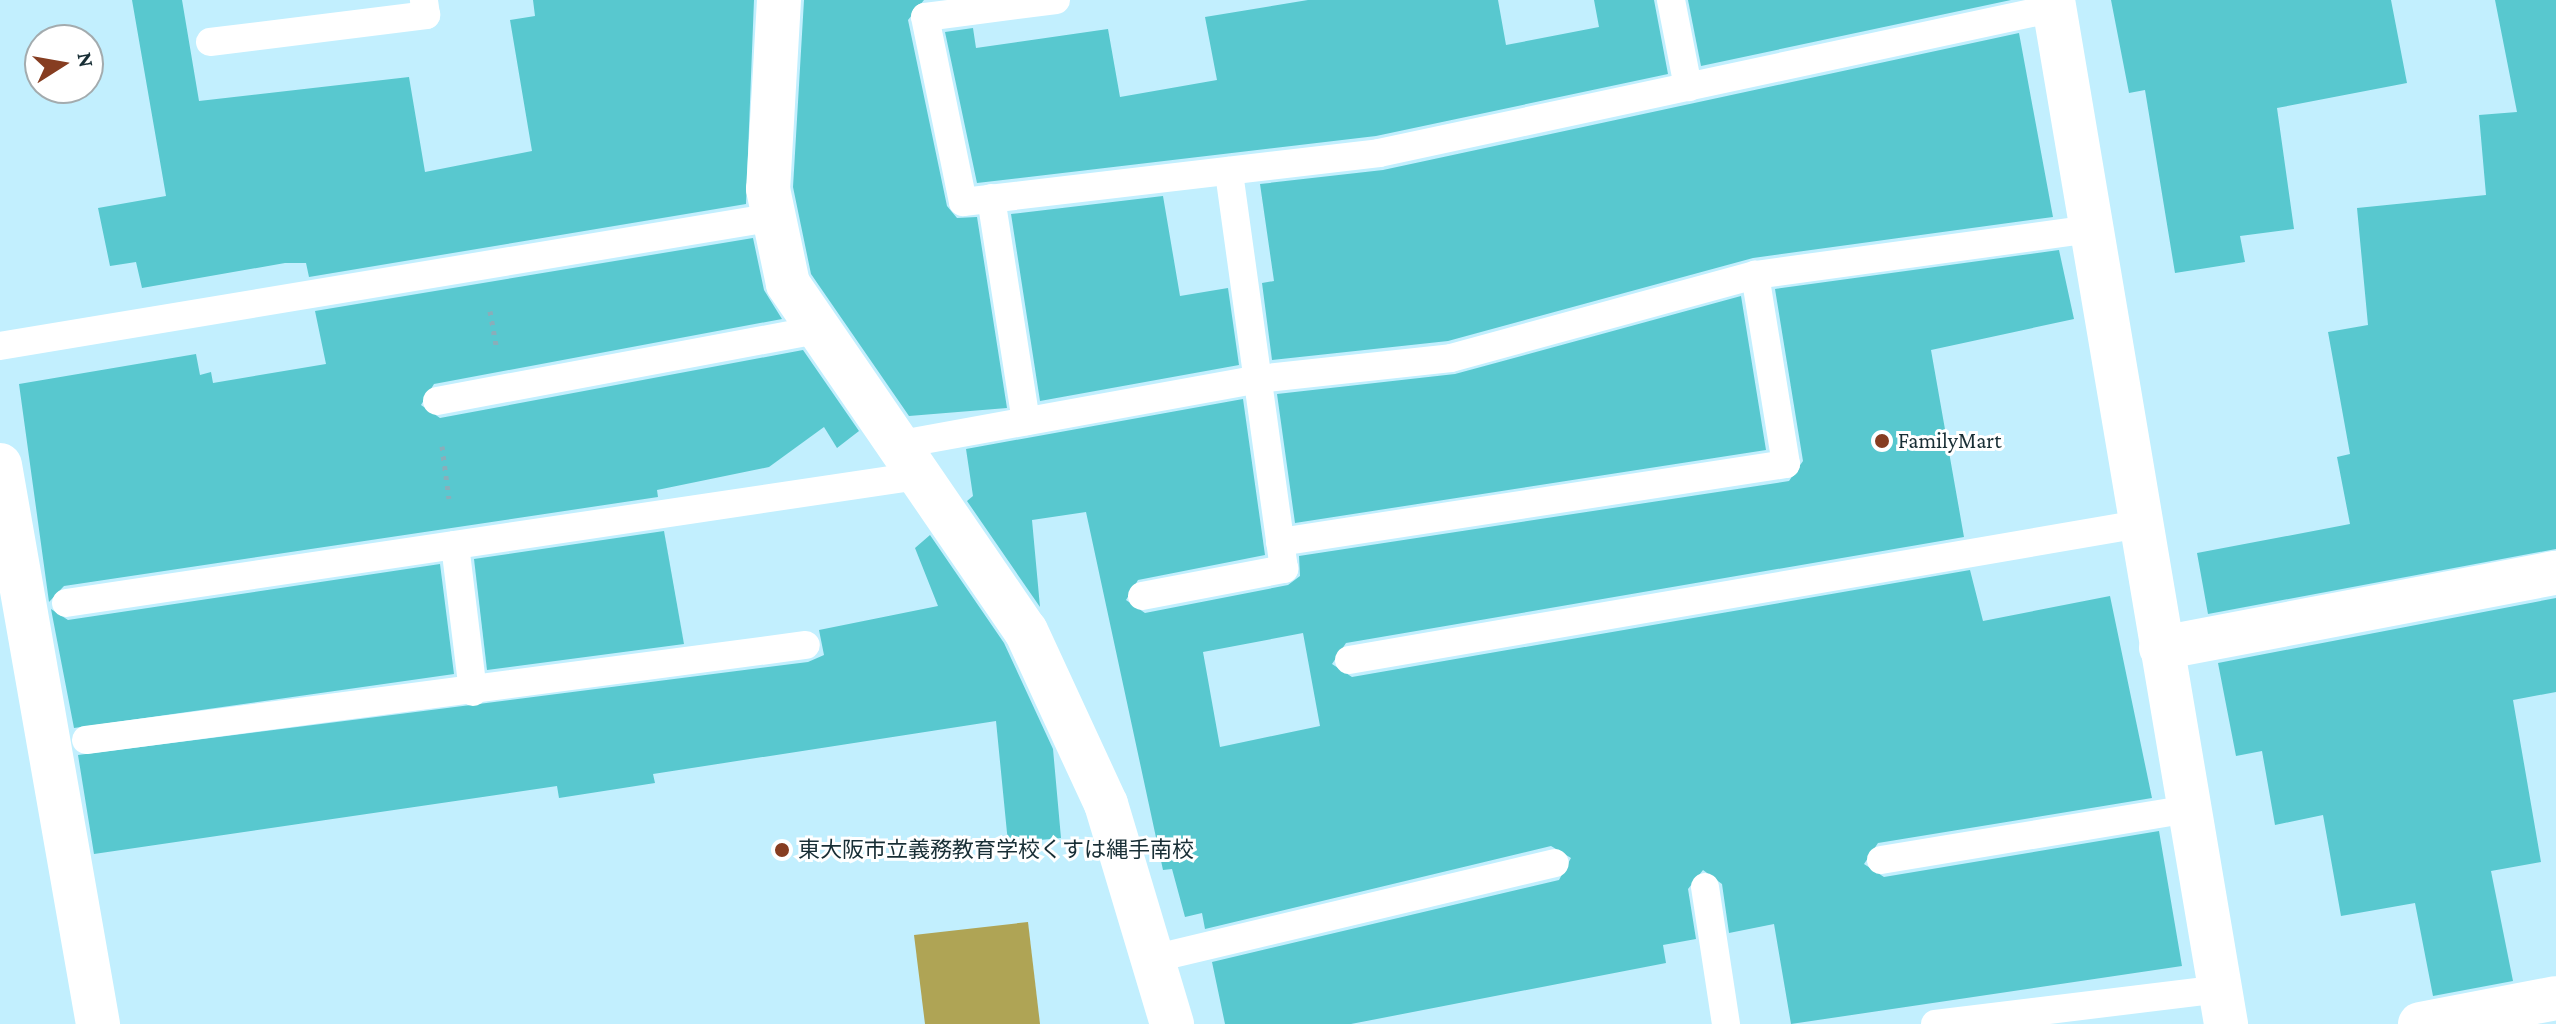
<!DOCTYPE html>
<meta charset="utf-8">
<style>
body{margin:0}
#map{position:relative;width:2556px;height:1024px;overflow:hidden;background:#c2effe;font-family:"Crimson Pro","Noto Sans JP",serif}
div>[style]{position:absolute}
.water>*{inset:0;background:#afa455}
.building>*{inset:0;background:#58c8cf}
.path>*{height:5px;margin-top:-2.5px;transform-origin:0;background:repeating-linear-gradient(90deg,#89aeba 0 4px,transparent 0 10px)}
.service>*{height:28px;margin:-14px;padding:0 14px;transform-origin:14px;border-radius:14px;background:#fff}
.minor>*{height:44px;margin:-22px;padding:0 22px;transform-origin:22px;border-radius:22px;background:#fff}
.dots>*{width:22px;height:22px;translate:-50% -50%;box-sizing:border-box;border:4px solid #fff;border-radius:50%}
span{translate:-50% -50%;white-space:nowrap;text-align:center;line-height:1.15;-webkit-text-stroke:6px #fff;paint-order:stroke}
.poi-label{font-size:22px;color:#182e35}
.left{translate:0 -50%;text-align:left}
.north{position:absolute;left:24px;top:24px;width:80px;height:80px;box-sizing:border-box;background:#fff;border:2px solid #a3abae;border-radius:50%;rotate:79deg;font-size:22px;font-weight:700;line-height:32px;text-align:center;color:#182e35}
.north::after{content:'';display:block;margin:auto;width:28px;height:36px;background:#863d21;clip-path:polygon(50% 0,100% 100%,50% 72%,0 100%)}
</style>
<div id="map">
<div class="water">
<i style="clip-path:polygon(1028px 922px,1040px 1024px,925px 1024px,914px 935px)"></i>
</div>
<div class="building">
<i style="clip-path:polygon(132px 0,182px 0,199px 101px,409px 77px,425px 172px,532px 151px,510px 20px,535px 16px,533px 0,754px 0,746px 204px,309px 277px,306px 263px,285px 263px,142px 288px,136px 262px,110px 266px,98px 208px,166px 196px)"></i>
<i style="clip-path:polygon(804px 0,924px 0,908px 20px,947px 206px,957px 218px,977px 217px,1007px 408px,909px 416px,811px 274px,793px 187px)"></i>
<i style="clip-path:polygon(1308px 0,1498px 0,1506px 45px,1599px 27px,1594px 0,1654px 0,1668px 74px,1376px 136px,977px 183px,945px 32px,973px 28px,976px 48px,1108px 29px,1120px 97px,1217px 80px,1205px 17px)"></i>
<i style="clip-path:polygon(1688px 0,2011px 0,1701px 66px)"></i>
<i style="clip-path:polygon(2111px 0,2391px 0,2407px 83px,2277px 108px,2294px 229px,2240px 236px,2245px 262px,2175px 273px,2145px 90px,2129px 93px)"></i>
<i style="clip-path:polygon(2495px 0,2556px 0,2556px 549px,2208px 614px,2197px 553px,2350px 524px,2337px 457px,2350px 454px,2328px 332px,2368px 325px,2357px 208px,2486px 195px,2479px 115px,2517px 112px)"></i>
<i style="clip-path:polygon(2019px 33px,2053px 217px,1753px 258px,1448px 341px,1272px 360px,1262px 283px,1274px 281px,1260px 184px,1383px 170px)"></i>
<i style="clip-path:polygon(1163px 196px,1180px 296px,1228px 288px,1239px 365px,1040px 401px,1011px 214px)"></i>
<i style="clip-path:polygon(753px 238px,764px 290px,782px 319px,434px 384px,421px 405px,440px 418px,803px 350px,859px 431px,837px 448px,824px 427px,769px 467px,657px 490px,658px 497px,64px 586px,49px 602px,19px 384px,196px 354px,200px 375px,211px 372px,213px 383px,326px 364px,315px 311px)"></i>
<i style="clip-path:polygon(evenodd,2059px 250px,2074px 319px,1931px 350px,1964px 537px,1346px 643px,1332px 664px,1352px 677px,1970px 570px,1983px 621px,2110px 596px,2152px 798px,1878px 843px,1864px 864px,1884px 877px,2159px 831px,2182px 966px,1791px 1024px,1774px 924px,1729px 933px,1722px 884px,1703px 870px,1688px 889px,1696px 939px,1663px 945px,1666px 963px,1351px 1024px,1225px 1024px,1212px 962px,1559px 880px,1571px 858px,1551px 846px,1205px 929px,1202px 913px,1185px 917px,1172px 869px,1163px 870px,1086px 512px,1032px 520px,1040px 607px,967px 501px,973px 496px,966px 449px,1243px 399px,1265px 555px,1138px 580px,1126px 600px,1145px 613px,1288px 585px,1300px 576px,1299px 556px,1789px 481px,1803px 461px,1775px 289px,2059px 250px,1303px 633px,1320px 726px,1220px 747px,1203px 652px,1303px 633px)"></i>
<i style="clip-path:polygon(1741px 296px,1766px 450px,1295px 523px,1277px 394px,1455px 374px)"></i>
<i style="clip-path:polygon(664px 531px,684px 644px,487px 670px,474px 559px)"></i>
<i style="clip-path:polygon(930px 535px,1004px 643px,1053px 749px,1061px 838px,1008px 843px,996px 721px,653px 774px,655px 783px,559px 798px,557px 786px,94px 854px,78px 755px,808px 662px,824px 655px,819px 630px,938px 606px,915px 548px)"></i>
<i style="clip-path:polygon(440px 564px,454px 674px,74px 728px,51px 609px,68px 620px)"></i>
<i style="clip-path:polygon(2556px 598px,2556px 692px,2513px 700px,2541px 862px,2491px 871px,2513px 981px,2433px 996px,2415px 903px,2341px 916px,2323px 815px,2275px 825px,2262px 751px,2236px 756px,2218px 663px)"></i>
</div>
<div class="path">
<i style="left:490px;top:311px;width:35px;rotate:80deg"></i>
<i style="left:442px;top:446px;width:53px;rotate:82.5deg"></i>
</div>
<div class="service">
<i style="left:1056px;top:0;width:132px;rotate:172.6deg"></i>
<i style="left:925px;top:17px;width:189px;rotate:78.4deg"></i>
<i style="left:963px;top:202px;width:419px;rotate:-6.7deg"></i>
<i style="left:1379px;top:153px;width:691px;rotate:-12.11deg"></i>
<i style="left:1671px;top:0;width:89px;rotate:78.9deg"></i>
<i style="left:210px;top:42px;width:218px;rotate:-7.1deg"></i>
<i style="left:426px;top:15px;width:15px;rotate:-98deg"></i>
<i style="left:991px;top:198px;width:226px;rotate:81.1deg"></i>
<i style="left:0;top:346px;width:785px;rotate:-9.46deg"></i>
<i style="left:437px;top:401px;width:388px;rotate:-10.6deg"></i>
<i style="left:896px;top:445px;width:368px;rotate:-10.3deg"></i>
<i style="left:1258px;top:379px;width:194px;rotate:-6.2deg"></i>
<i style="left:1451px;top:358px;width:315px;rotate:-15.3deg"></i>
<i style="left:1755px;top:275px;width:338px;rotate:-7.8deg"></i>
<i style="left:1280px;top:542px;width:512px;rotate:-8.76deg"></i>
<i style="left:1786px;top:464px;width:192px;rotate:-99.3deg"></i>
<i style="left:455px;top:545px;width:148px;rotate:83deg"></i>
<i style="left:1142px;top:596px;width:145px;rotate:-10.8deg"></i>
<i style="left:1284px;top:569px;width:402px;rotate:-97.9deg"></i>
<i style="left:66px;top:603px;width:860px;rotate:-8.49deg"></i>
<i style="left:1349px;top:660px;width:803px;rotate:-9.76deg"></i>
<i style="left:86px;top:740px;width:726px;rotate:-7.52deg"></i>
<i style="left:1881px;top:860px;width:312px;rotate:-9.4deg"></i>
<i style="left:1705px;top:887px;width:139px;rotate:81.3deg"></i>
<i style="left:1152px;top:959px;width:414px;rotate:-13.4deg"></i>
<i style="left:1935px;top:1024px;width:287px;rotate:-7deg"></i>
</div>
<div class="minor">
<i style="left:779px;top:0;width:189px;rotate:93.3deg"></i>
<i style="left:768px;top:189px;width:97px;rotate:78.1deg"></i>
<i style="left:788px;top:284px;width:421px;rotate:55.6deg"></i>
<i style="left:1026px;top:631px;width:191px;rotate:65.2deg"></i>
<i style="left:1106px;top:804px;width:230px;rotate:73.3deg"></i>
<i style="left:2053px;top:0;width:1039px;rotate:80.41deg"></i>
<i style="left:0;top:465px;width:568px;rotate:80.06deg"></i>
<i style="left:2161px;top:648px;width:402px;rotate:-10.8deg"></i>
<i style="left:2420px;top:1024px;width:138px;rotate:-10.8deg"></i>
</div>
<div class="dots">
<i style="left:1882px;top:441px;background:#863d21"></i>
<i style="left:782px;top:850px;background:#863d21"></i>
</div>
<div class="poi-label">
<span class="left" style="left:1898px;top:441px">FamilyMart</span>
<span class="left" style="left:798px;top:850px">東大阪市立義務教育学校くすは縄手南校</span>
</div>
<div class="north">N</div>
</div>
